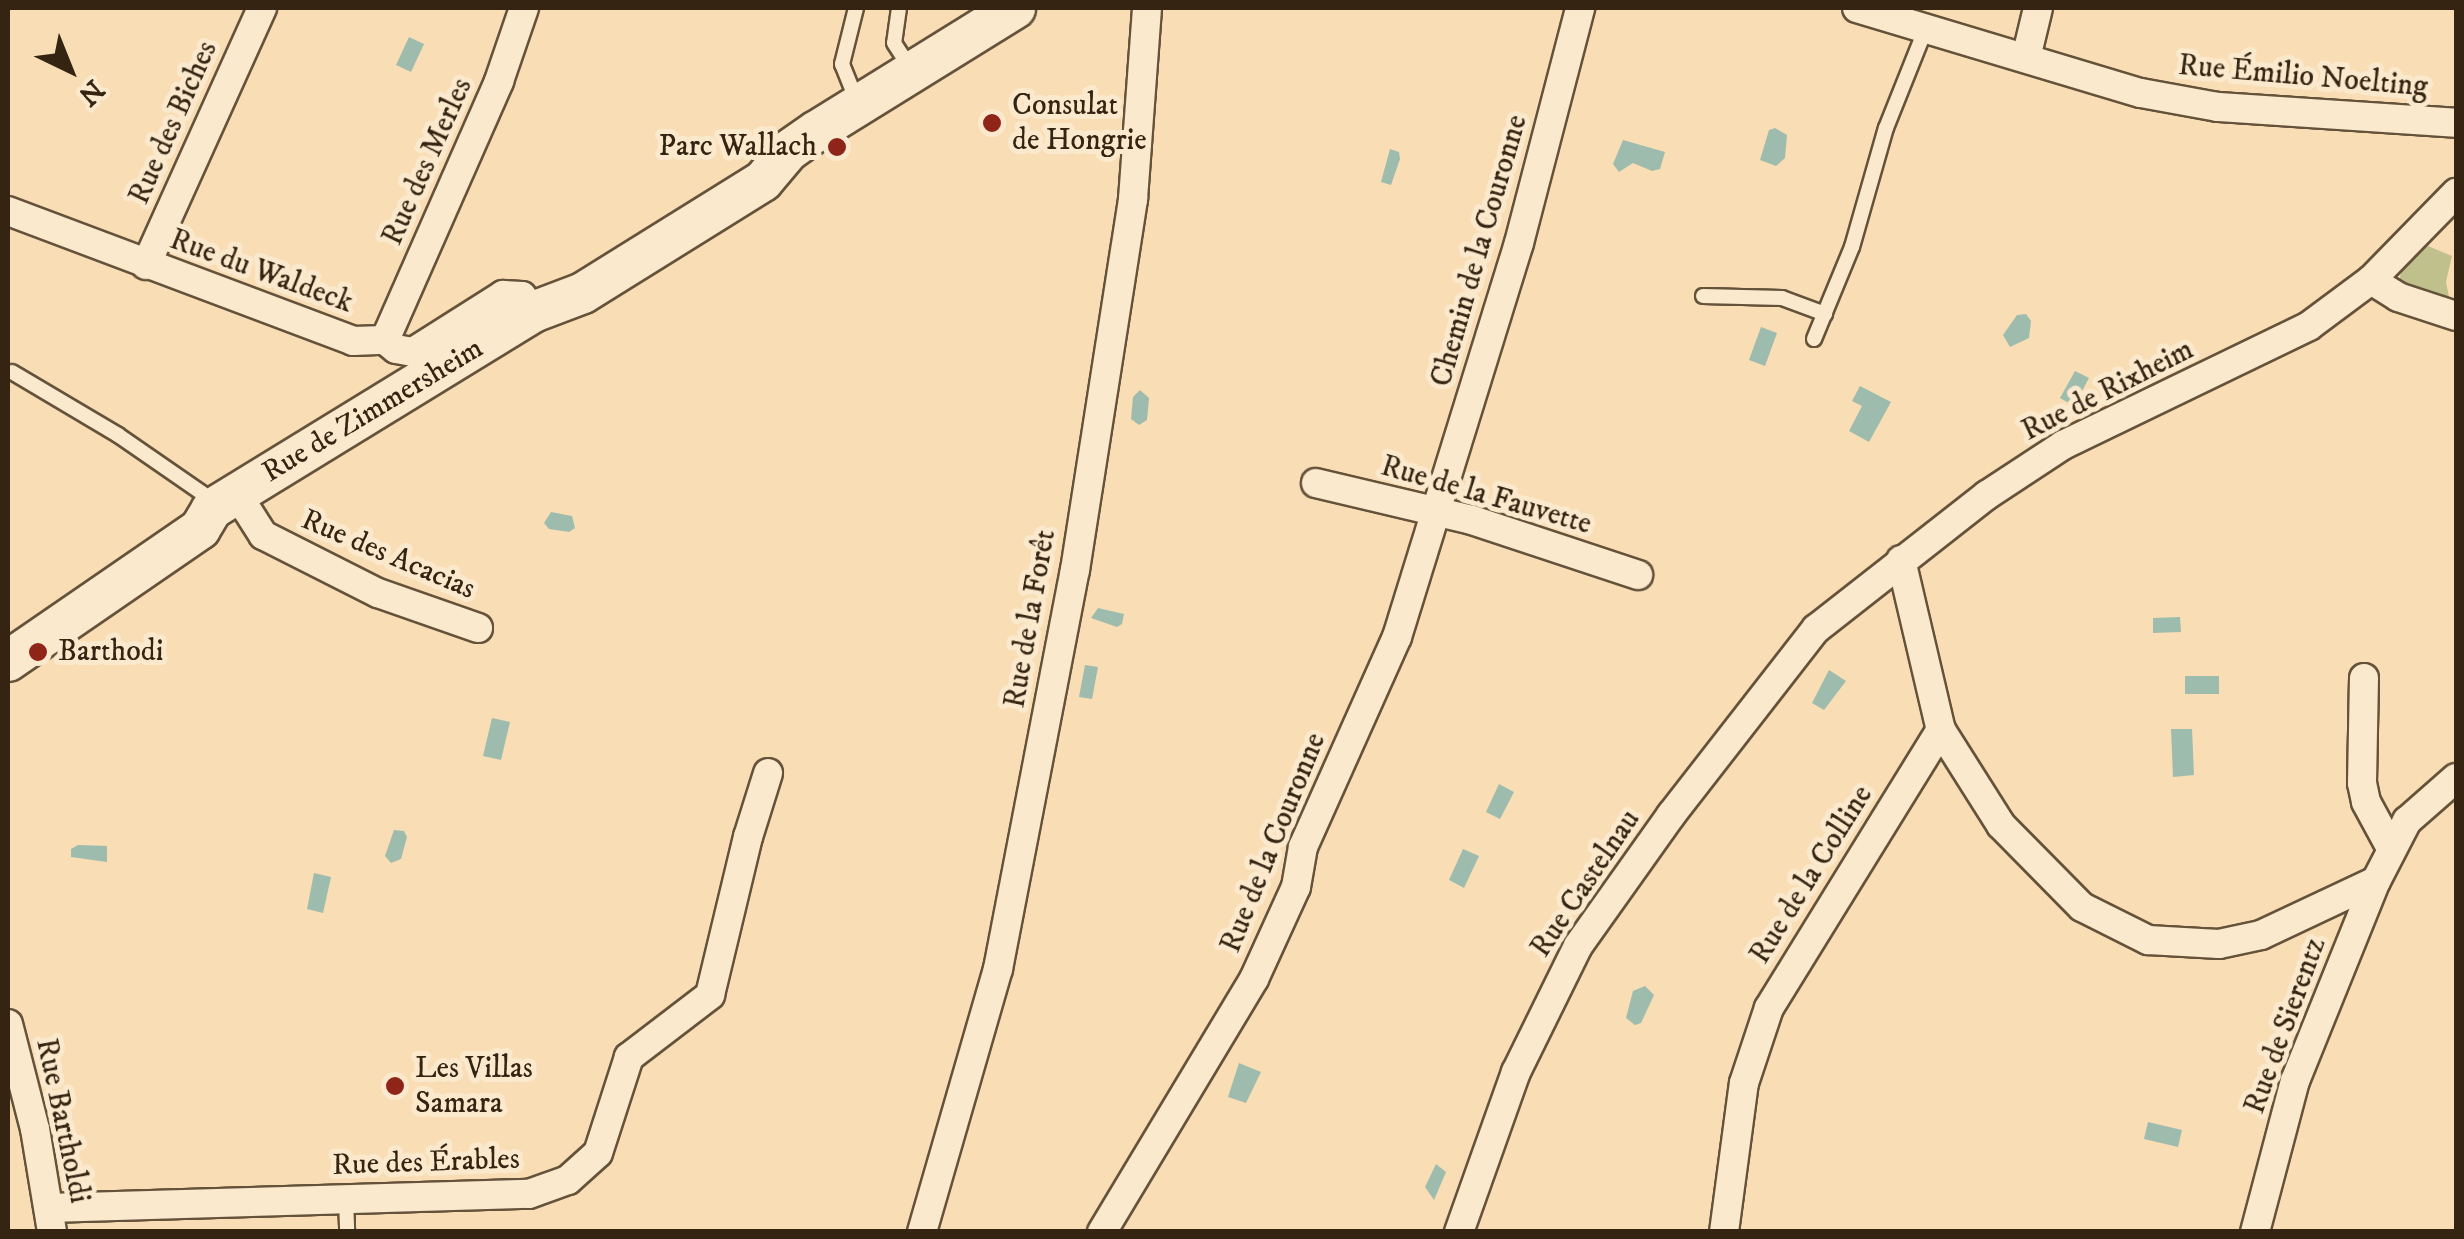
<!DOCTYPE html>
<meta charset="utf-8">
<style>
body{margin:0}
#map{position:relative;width:2464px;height:1239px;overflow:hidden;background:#f9ddb4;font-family:"IM FELL DW Pica",serif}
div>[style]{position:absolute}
.green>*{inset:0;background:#bfc08c}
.water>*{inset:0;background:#9ebcad}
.roads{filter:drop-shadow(2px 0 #65523a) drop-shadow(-2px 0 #65523a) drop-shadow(0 2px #65523a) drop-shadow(0 -2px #65523a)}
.service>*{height:14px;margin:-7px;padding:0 7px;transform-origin:7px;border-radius:7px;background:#fbe9ce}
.minor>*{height:28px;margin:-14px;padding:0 14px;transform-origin:14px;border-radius:14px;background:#fbe9ce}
.secondary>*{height:40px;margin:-20px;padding:0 20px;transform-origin:20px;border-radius:20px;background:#fbe9ce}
.dots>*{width:28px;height:28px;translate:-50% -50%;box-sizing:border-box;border:5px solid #fbe9ce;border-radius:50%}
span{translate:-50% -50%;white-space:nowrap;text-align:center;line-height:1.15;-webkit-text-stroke:10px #fbe9ce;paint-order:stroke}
.street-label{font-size:30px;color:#342411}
.poi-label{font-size:30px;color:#342411}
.left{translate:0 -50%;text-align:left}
.right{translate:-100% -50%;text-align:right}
.frame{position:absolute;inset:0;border:10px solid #342411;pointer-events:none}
.north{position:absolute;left:20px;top:20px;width:100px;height:100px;-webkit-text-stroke:8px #fbe9ce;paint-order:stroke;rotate:137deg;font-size:28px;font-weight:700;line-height:40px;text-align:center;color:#342411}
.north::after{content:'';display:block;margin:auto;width:35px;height:45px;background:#342411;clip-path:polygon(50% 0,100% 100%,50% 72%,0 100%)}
</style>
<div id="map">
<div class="green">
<i style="clip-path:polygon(2428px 246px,2452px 256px,2446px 282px,2449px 297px,2409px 293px,2399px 282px,2402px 267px)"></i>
</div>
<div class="water">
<i style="clip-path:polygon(409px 37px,424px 44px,411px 72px,396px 65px)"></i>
<i style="clip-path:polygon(1775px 128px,1787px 135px,1785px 158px,1776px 166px,1760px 160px,1769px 130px)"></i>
<i style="clip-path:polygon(1623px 140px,1665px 152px,1660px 169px,1652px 171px,1633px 163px,1619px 172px,1613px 164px)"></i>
<i style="clip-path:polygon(1390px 149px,1399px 152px,1400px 159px,1391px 185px,1381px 182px)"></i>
<i style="clip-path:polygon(2026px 314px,2031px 321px,2029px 338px,2010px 347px,2003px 335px,2017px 315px)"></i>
<i style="clip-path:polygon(1761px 327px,1777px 333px,1765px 366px,1749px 360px)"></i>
<i style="clip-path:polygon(2075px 371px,2089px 378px,2074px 406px,2060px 398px)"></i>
<i style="clip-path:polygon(1860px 386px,1891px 402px,1869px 442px,1849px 431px,1862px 406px,1852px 401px)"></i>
<i style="clip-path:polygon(1140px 390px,1149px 398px,1147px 420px,1139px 425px,1131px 419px,1133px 397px)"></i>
<i style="clip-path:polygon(551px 512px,572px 516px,575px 528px,569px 532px,549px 529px,544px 523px)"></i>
<i style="clip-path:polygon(1098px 608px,1124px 614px,1122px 624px,1117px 627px,1091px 618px)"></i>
<i style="clip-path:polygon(2180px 617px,2181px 632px,2153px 633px,2153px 618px)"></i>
<i style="clip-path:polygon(1085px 665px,1098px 667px,1092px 699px,1079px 697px)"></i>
<i style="clip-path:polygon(1829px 670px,1846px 681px,1824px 710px,1812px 703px)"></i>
<i style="clip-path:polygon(2185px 676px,2219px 676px,2219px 694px,2185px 694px)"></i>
<i style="clip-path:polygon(492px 718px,510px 722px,501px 760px,483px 756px)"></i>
<i style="clip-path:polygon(2171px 729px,2192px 729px,2194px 775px,2173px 777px)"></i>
<i style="clip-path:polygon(1499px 784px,1514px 792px,1500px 819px,1486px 812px)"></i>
<i style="clip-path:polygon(394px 830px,404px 831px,407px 837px,401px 859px,391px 863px,385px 856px)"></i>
<i style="clip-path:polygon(78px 845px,107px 846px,107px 862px,71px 857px,71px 849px)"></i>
<i style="clip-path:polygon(1463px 849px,1479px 856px,1464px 888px,1449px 880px)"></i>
<i style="clip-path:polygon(314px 873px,331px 877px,323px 913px,307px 909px)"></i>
<i style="clip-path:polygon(1645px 986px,1654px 995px,1641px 1023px,1635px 1025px,1626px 1018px,1633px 991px)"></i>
<i style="clip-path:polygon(1239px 1063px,1261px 1072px,1246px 1103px,1228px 1097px)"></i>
<i style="clip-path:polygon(2148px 1122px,2182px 1130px,2178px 1147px,2144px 1139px)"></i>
<i style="clip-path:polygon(1436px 1164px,1446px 1172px,1434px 1200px,1425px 1187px)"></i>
</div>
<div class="roads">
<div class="service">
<i style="left:856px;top:8px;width:58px;rotate:104deg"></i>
<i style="left:842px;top:64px;width:43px;rotate:68.2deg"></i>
<i style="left:899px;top:8px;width:35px;rotate:98deg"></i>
<i style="left:894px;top:43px;width:33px;rotate:57deg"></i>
<i style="left:1703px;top:296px;width:79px;rotate:1.5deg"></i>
<i style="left:1782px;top:298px;width:46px;rotate:20.4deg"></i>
<i style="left:1814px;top:339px;width:100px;rotate:-67.6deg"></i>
<i style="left:1852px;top:247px;width:124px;rotate:-74.1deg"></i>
<i style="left:1886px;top:128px;width:108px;rotate:-68.2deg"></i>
<i style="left:12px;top:372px;width:123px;rotate:30.7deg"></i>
<i style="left:118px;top:435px;width:102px;rotate:34.6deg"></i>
<i style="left:202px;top:493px;width:18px;rotate:56deg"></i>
<i style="left:346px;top:1198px;width:34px;rotate:88deg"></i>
</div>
<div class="minor">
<i style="left:1857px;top:8px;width:296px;rotate:16.7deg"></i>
<i style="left:2141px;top:93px;width:78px;rotate:10.3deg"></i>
<i style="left:2218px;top:107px;width:239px;rotate:3.8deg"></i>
<i style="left:2026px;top:58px;width:51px;rotate:-76.5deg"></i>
<i style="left:8px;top:211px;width:369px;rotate:20.6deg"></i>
<i style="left:353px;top:341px;width:32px;rotate:-2deg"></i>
<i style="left:385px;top:340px;width:14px;rotate:39deg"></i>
<i style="left:396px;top:349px;width:17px;rotate:10deg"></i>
<i style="left:413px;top:352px;width:107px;rotate:-32.3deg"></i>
<i style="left:503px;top:295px;width:19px;rotate:3deg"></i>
<i style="left:522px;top:296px;width:19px;rotate:55deg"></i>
<i style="left:146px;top:265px;width:282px;rotate:-65.7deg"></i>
<i style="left:2371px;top:280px;width:32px;rotate:32deg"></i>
<i style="left:2398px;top:297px;width:61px;rotate:18.1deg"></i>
<i style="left:385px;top:340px;width:283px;rotate:-66.2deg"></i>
<i style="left:499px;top:81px;width:77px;rotate:-71.1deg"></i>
<i style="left:1316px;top:483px;width:160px;rotate:13.3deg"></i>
<i style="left:1472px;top:520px;width:175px;rotate:18.3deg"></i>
<i style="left:237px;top:494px;width:49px;rotate:57.6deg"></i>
<i style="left:263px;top:535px;width:129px;rotate:26.8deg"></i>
<i style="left:378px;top:593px;width:106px;rotate:19.3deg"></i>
<i style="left:1901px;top:560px;width:175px;rotate:76.8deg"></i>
<i style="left:1941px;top:730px;width:112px;rotate:57.7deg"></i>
<i style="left:2001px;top:825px;width:115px;rotate:45.4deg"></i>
<i style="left:2082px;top:907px;width:74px;rotate:26.6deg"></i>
<i style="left:2148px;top:940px;width:71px;rotate:3.2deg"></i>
<i style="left:2219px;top:944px;width:43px;rotate:-12.1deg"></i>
<i style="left:2261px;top:935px;width:127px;rotate:-25.2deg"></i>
<i style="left:2364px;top:678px;width:105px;rotate:91.1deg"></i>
<i style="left:2362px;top:783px;width:19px;rotate:78deg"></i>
<i style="left:2366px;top:802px;width:52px;rotate:61.5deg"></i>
<i style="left:8px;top:1024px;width:108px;rotate:75.6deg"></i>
<i style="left:35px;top:1129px;width:104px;rotate:80.6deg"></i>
<i style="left:49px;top:1208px;width:480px;rotate:-1.7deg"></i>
<i style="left:529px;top:1194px;width:41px;rotate:-19.7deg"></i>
<i style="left:568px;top:1180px;width:40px;rotate:-42deg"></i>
<i style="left:598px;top:1153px;width:101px;rotate:-72.1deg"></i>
<i style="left:629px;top:1057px;width:102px;rotate:-37.4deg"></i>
<i style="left:710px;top:995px;width:163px;rotate:-76.5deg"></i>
<i style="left:748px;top:837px;width:67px;rotate:-72.6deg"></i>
<i style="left:922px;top:1232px;width:274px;rotate:-73.9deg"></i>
<i style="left:998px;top:969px;width:406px;rotate:-79.1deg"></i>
<i style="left:1075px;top:570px;width:376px;rotate:-81.1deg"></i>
<i style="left:1133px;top:199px;width:192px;rotate:-85.8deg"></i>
<i style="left:1102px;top:1232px;width:295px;rotate:-59deg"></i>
<i style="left:1254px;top:979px;width:101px;rotate:-65.5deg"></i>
<i style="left:1296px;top:887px;width:41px;rotate:-80.1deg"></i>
<i style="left:1303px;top:847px;width:230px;rotate:-65.9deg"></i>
<i style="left:1397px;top:637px;width:412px;rotate:-72.8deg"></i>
<i style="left:1519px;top:243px;width:243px;rotate:-75.4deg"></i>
<i style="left:1459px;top:1232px;width:170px;rotate:-70.4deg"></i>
<i style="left:1516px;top:1072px;width:140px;rotate:-63.8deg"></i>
<i style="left:1578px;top:946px;width:161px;rotate:-54.6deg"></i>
<i style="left:1671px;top:815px;width:236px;rotate:-52.1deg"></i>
<i style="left:1816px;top:629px;width:217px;rotate:-38.1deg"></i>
<i style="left:1987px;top:495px;width:91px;rotate:-33.3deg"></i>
<i style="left:2063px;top:445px;width:273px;rotate:-25.8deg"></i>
<i style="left:2309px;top:326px;width:77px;rotate:-36.6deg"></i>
<i style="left:2371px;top:280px;width:122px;rotate:-45.7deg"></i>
<i style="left:1724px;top:1232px;width:150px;rotate:-82.4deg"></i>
<i style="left:1744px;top:1083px;width:79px;rotate:-71.6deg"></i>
<i style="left:1769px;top:1008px;width:327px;rotate:-58.3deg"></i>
<i style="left:2255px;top:1232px;width:156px;rotate:-75.2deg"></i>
<i style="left:2295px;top:1081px;width:216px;rotate:-68deg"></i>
<i style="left:2376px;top:881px;width:68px;rotate:-62.7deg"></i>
<i style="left:2407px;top:821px;width:65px;rotate:-41.3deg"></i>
</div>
<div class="secondary">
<i style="left:8px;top:661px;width:233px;rotate:-34.5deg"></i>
<i style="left:200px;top:529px;width:23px;rotate:-59deg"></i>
<i style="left:212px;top:509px;width:377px;rotate:-31.5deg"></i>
<i style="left:533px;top:312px;width:53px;rotate:-20.8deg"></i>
<i style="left:583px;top:293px;width:212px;rotate:-31.9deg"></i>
<i style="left:763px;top:181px;width:39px;rotate:-50deg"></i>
<i style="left:788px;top:151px;width:35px;rotate:-35deg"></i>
<i style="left:817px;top:131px;width:233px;rotate:-31.8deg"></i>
</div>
</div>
<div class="dots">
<i style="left:992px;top:123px;background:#8f2418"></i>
<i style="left:837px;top:147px;background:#8f2418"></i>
<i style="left:38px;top:652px;background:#8f2418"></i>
<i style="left:395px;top:1086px;background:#8f2418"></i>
</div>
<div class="street-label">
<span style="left:2303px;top:77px;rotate:5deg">Rue Émilio Noelting</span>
<span style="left:174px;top:123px;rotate:-66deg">Rue des Biches</span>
<span style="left:428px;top:162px;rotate:-66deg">Rue des Merles</span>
<span style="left:1480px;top:251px;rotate:-74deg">Chemin de la Couronne</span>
<span style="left:261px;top:272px;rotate:20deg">Rue du Waldeck</span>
<span style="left:2108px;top:391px;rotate:-27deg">Rue de Rixheim</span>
<span style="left:373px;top:411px;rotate:-31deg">Rue de Zimmersheim</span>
<span style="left:1486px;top:496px;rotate:16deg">Rue de la Fauvette</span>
<span style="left:388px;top:555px;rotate:23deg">Rue des Acacias</span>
<span style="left:1031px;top:619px;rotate:-80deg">Rue de la Forêt</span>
<span style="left:1274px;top:843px;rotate:-68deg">Rue de la Couronne</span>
<span style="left:1812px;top:875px;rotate:-58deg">Rue de la Colline</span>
<span style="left:1586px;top:884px;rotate:-56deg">Rue Castelnau</span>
<span style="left:2286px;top:1026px;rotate:-70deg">Rue de Sierentz</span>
<span style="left:62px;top:1121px;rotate:78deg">Rue Bartholdi</span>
<span style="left:426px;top:1163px;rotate:-2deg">Rue des Érables</span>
</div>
<div class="poi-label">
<span class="left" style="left:1012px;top:123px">Consulat<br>de Hongrie</span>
<span class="right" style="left:817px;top:147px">Parc Wallach</span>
<span class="left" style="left:58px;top:652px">Barthodi</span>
<span class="left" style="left:415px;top:1086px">Les Villas<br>Samara</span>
</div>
<div class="frame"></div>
<div class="north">N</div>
</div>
